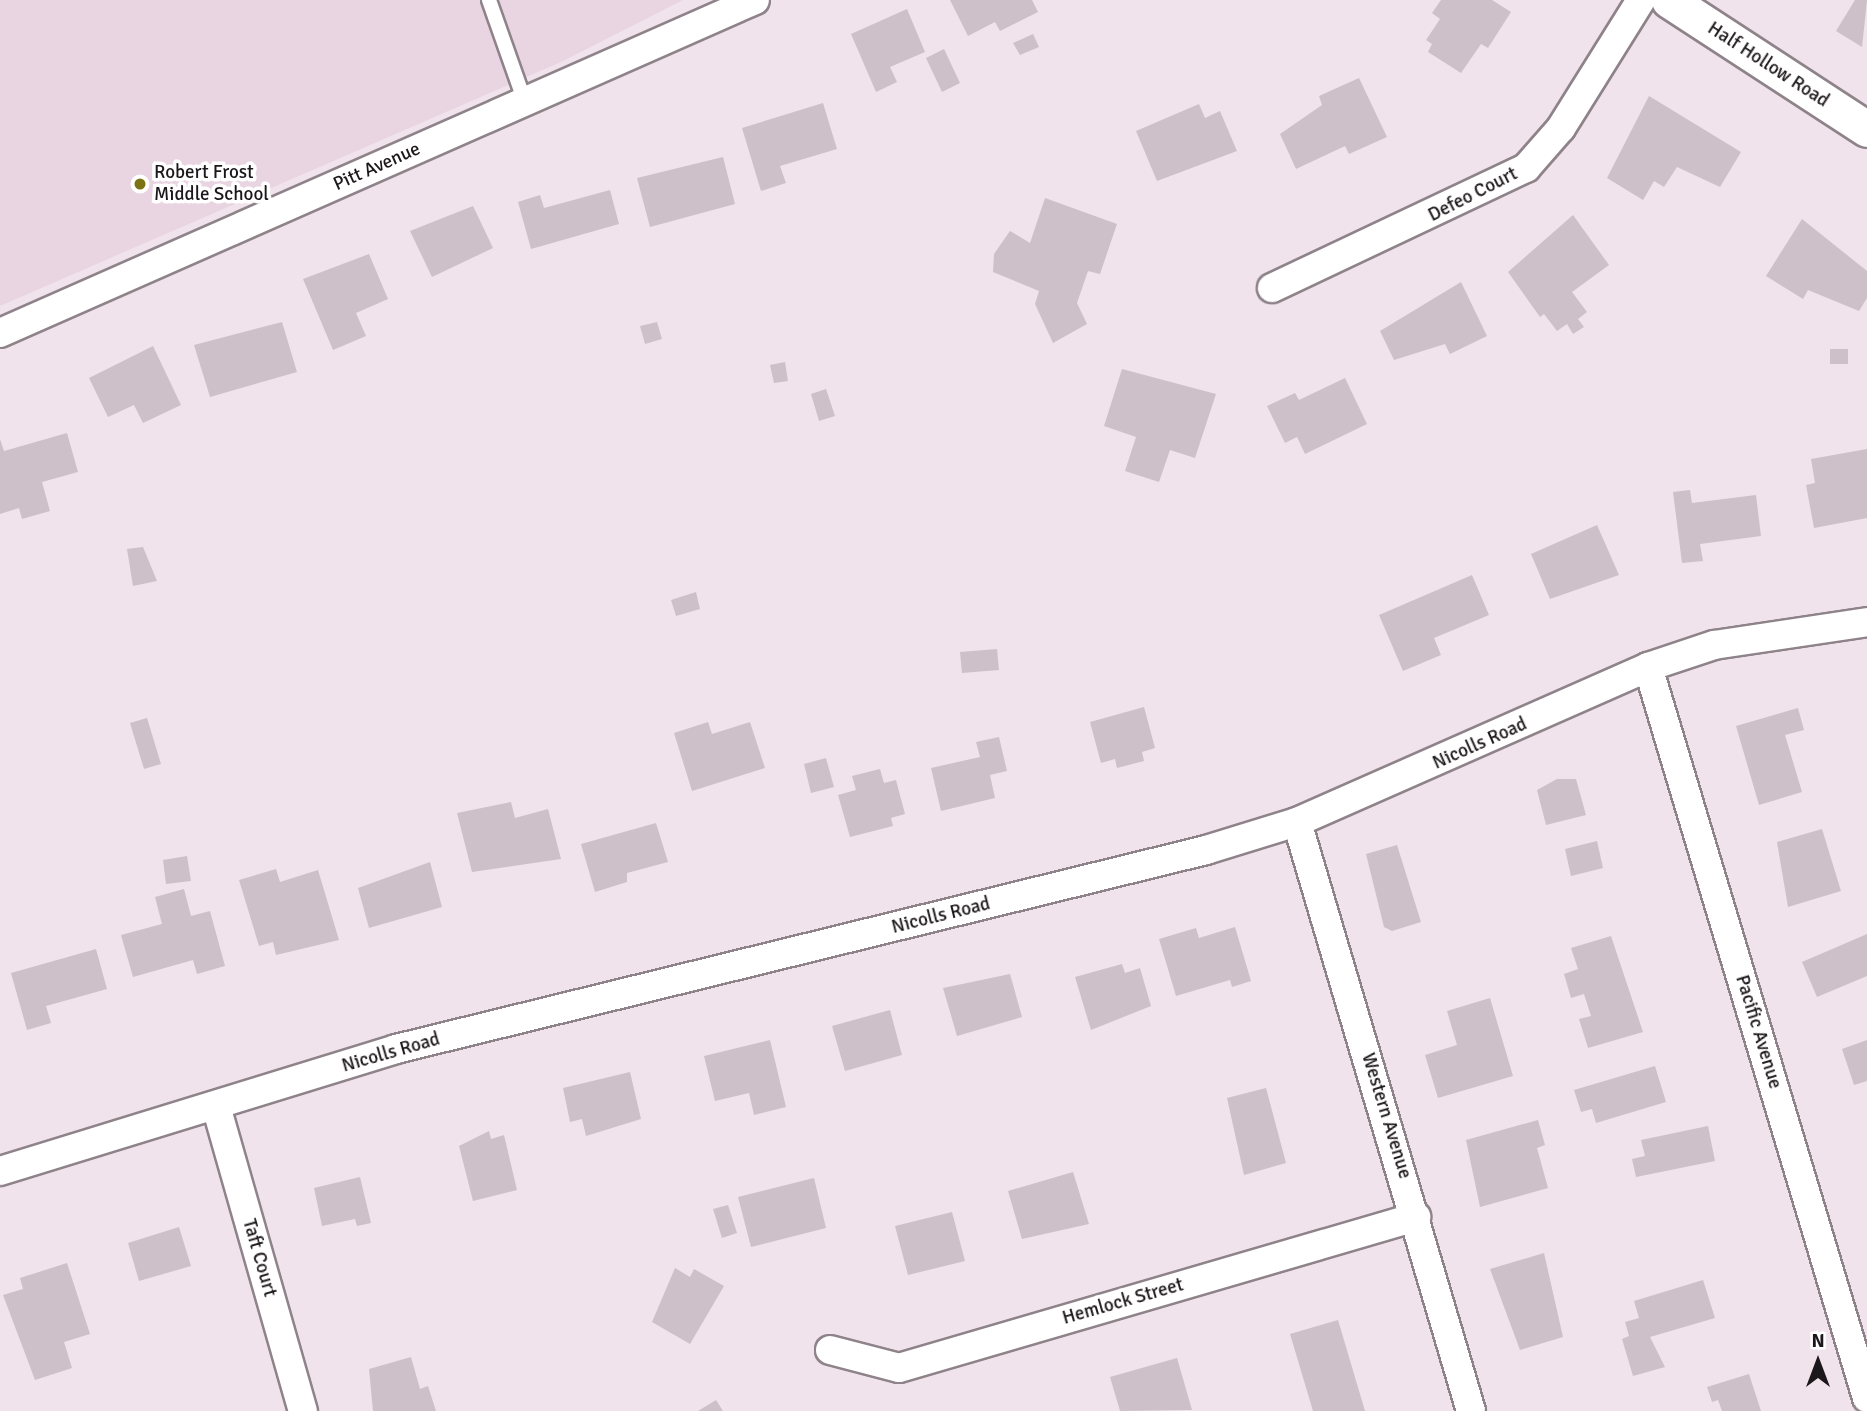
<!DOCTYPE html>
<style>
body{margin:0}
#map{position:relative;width:1867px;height:1411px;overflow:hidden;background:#f0e3eb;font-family:Signika,sans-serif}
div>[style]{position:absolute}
.built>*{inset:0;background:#e9d4e1}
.building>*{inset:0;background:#cdc0c8}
.roads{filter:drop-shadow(2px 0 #8f838a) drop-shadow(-2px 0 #8f838a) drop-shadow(0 2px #8f838a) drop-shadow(0 -2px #8f838a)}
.service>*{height:14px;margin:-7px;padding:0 7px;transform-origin:7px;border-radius:7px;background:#fff}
.minor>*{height:28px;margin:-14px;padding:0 14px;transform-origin:14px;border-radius:14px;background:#fff}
.tertiary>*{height:35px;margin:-17.5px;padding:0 17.5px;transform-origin:17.5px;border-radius:17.5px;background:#fff}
.dots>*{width:19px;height:19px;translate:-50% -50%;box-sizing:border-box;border:4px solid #fff;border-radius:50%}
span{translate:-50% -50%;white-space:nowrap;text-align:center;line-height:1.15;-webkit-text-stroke:7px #fff;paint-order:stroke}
.street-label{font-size:19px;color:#1c171a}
.poi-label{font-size:19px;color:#1c171a}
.left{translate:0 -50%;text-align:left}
.north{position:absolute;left:1783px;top:1327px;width:70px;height:70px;-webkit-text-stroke:5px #fff;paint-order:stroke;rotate:0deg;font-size:19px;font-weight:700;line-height:28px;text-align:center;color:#1c171a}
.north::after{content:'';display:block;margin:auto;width:24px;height:32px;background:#1c171a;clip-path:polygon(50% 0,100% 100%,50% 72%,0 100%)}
</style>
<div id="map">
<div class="built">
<i style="clip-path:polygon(0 0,683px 0,561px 62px,0 306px)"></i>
</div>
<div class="building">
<i style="clip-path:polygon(950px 0,1032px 0,1038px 12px,1000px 31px,995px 22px,968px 36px)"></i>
<i style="clip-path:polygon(1441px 0,1492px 0,1511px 12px,1488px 48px,1481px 44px,1461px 73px,1428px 52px,1432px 44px,1426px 40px,1440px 19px,1432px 13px)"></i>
<i style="clip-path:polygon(1855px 0,1867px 0,1862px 47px,1836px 31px)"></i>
<i style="clip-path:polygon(907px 9px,925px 52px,890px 67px,897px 82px,876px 92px,851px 34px)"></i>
<i style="clip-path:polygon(1033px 34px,1039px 47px,1020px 55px,1013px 43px)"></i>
<i style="clip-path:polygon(944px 49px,960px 83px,942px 92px,926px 58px)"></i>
<i style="clip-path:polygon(1359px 78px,1387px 137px,1349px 154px,1345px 146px,1296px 169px,1280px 134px,1322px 105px,1319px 96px)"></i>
<i style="clip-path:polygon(1649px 96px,1741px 152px,1720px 187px,1677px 167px,1664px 187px,1654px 181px,1643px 200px,1607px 178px)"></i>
<i style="clip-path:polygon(823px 103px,837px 149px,780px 166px,786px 183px,761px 191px,742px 128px)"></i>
<i style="clip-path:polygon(1199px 104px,1205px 118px,1220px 111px,1237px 151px,1157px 181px,1136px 131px)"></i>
<i style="clip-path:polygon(723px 157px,735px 204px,650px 227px,637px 178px)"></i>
<i style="clip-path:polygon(610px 190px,619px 224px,531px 249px,518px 202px,540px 195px,544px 208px)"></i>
<i style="clip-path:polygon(1045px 198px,1117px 224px,1100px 274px,1088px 271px,1077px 303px,1087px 324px,1053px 343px,1035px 304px,1039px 291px,993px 272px,994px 254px,1010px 231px,1030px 243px)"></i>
<i style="clip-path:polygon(473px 206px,493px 248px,432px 277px,410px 231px)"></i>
<i style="clip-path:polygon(1573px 215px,1609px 265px,1572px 292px,1587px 312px,1578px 319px,1584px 327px,1573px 334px,1567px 324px,1557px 331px,1544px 314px,1540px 317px,1508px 272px)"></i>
<i style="clip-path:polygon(1802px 219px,1867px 271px,1867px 298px,1859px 311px,1808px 290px,1803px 299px,1766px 276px)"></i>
<i style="clip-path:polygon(369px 254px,388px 299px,356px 313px,366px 336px,333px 350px,303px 279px)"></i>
<i style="clip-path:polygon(1461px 282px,1487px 336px,1450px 354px,1445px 344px,1394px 360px,1380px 331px)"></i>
<i style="clip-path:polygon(282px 322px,297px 372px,210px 397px,194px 345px)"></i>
<i style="clip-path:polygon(657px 322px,662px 339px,645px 344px,640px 326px)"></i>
<i style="clip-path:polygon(153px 346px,181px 405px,143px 423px,134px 405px,108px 417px,89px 378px)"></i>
<i style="clip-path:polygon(1830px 349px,1848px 349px,1848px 364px,1830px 364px)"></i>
<i style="clip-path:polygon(785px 362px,788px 381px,774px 383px,770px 365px)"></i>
<i style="clip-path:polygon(1122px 369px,1216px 394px,1195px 458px,1170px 450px,1159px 482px,1125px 471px,1136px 437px,1104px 426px)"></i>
<i style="clip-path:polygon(1345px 378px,1367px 424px,1305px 454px,1297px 437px,1285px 443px,1267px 406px,1295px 393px,1299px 400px)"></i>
<i style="clip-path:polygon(826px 389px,835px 416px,819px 421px,811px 394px)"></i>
<i style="clip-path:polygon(67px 433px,78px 472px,42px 482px,50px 511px,22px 519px,19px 508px,0 514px,0 439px,4px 451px)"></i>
<i style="clip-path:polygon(1867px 449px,1867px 518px,1814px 528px,1806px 485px,1815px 483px,1811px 459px)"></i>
<i style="clip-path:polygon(1690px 490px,1692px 503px,1756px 495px,1761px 536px,1700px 544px,1703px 561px,1682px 563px,1673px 492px)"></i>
<i style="clip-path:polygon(1597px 525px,1619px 575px,1550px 599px,1531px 554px)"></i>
<i style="clip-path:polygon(143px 547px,157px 581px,133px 586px,127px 549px)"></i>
<i style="clip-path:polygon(1472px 575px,1489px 615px,1434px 638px,1441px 655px,1403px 671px,1379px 615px)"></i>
<i style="clip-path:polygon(696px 592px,700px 609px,676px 616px,671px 600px)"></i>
<i style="clip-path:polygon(997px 649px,999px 670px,962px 673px,960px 652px)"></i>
<i style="clip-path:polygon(1144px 707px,1155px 748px,1142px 752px,1144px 761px,1117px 768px,1115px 759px,1101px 763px,1090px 722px)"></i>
<i style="clip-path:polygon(1798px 708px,1804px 730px,1785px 735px,1802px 792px,1759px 805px,1736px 726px)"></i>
<i style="clip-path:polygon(147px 718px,161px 764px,144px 769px,130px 723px)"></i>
<i style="clip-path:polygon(708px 722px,712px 734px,750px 722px,765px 768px,692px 791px,674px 733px)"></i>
<i style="clip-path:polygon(999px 737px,1007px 771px,990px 775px,995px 798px,941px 811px,931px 768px,980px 757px,976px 742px)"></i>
<i style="clip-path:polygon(826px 758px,834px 787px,811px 793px,804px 764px)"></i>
<i style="clip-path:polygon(880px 769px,884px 783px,896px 780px,905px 814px,891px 818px,893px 826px,850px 837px,838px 795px,856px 790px,852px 776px)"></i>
<i style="clip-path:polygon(1557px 779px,1576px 779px,1586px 815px,1546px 825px,1537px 790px)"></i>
<i style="clip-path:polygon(511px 802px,515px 818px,548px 809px,561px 859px,472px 872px,457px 813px)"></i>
<i style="clip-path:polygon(656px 823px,668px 862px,627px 873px,627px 882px,595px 892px,581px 844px)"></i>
<i style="clip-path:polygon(1822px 829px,1841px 891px,1788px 907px,1777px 842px)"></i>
<i style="clip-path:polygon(1597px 841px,1603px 868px,1571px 876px,1565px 849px)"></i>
<i style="clip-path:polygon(1397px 845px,1421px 922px,1392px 931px,1384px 927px,1366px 854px)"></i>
<i style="clip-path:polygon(187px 856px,191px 881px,166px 884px,163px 860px)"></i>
<i style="clip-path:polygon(430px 862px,442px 907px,369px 928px,358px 888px)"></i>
<i style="clip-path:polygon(276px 869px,280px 882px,318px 870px,339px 940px,276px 955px,273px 942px,259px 946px,239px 880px)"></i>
<i style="clip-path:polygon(184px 889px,191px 916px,210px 911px,225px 966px,197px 974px,193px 960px,133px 977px,121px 935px,162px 924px,155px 897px)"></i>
<i style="clip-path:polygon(1235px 927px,1251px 981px,1232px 987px,1230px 980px,1176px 996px,1159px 939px,1196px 928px,1199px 938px)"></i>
<i style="clip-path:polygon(1867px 934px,1867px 976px,1817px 997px,1802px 962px)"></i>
<i style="clip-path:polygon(1611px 936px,1643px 1032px,1588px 1048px,1579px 1019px,1591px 1016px,1584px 994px,1571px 998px,1564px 974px,1578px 969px,1571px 948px)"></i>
<i style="clip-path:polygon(96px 949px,107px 989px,46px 1006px,51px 1023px,27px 1030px,11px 973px)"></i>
<i style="clip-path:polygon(1122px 964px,1125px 973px,1140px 968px,1151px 1006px,1091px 1030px,1075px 977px)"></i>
<i style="clip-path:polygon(1010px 974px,1022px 1017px,957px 1036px,943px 988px)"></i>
<i style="clip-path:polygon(1490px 998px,1513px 1076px,1438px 1098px,1425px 1055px,1457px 1045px,1447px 1011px)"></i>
<i style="clip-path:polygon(890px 1010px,902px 1055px,845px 1071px,832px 1026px)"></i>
<i style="clip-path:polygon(770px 1040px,786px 1107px,754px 1115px,749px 1093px,715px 1101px,704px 1056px)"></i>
<i style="clip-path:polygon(1867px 1040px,1867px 1081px,1854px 1085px,1842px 1049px)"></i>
<i style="clip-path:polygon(1655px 1066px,1666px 1102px,1596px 1123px,1592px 1109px,1581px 1112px,1574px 1090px)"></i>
<i style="clip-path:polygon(630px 1072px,641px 1119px,586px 1136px,582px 1119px,570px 1122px,563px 1088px)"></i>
<i style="clip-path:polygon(1266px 1088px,1286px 1163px,1244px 1175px,1227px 1098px)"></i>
<i style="clip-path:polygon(1538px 1120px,1545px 1145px,1537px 1148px,1548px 1188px,1480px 1207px,1466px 1140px)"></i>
<i style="clip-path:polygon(1708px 1126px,1715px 1161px,1636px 1177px,1632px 1159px,1645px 1156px,1641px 1140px)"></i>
<i style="clip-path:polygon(489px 1131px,491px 1139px,504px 1135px,517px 1190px,473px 1201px,459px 1146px)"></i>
<i style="clip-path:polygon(1073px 1172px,1089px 1224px,1022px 1239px,1008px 1191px)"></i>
<i style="clip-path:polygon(360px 1177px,371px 1223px,357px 1226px,355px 1219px,322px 1226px,314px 1188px)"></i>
<i style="clip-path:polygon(814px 1178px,826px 1228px,751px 1247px,738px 1197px)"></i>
<i style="clip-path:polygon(728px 1205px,737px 1233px,722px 1238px,713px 1209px)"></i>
<i style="clip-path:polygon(952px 1212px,965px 1261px,908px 1275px,895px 1226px)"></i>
<i style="clip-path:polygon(179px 1227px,191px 1266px,139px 1281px,128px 1243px)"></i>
<i style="clip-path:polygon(1544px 1253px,1563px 1337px,1520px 1350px,1490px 1269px)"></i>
<i style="clip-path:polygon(67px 1263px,90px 1334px,64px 1342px,72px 1368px,35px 1380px,3px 1295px,23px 1289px,20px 1278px)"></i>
<i style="clip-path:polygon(675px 1268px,690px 1277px,694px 1269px,724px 1286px,690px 1344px,652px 1322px)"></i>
<i style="clip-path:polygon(1703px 1280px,1715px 1318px,1650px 1337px,1665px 1367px,1633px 1376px,1622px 1339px,1629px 1336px,1625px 1322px,1639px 1318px,1634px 1301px)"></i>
<i style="clip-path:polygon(1338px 1320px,1365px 1411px,1313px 1411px,1290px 1334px)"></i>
<i style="clip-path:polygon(411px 1357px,420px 1389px,428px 1386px,436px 1411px,373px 1411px,369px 1369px)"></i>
<i style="clip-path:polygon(1177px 1358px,1192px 1410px,1120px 1411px,1110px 1377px)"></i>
<i style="clip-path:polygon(1749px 1374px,1761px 1411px,1722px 1411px,1718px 1400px,1712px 1402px,1707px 1387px)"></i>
<i style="clip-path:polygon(716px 1400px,723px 1411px,698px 1411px)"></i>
</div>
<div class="roads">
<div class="service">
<i style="left:489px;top:0;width:108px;rotate:70.6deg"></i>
</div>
<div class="minor">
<i style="left:1272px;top:288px;width:281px;rotate:-25.3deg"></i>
<i style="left:1526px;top:168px;width:53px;rotate:-48.8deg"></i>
<i style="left:1561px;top:128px;width:151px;rotate:-58deg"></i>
<i style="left:0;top:333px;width:825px;rotate:-23.8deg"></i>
<i style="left:1648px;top:667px;width:763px;rotate:73.32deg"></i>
<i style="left:1297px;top:822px;width:614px;rotate:73.54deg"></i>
<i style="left:216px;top:1106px;width:317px;rotate:74.1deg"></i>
<i style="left:0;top:1171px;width:414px;rotate:-17.1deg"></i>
<i style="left:396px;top:1049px;width:834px;rotate:-13.8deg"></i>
<i style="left:1206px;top:850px;width:95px;rotate:-17.1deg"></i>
<i style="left:1297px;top:822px;width:384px;rotate:-23.8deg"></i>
<i style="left:1648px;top:667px;width:70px;rotate:-18.4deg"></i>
<i style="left:1714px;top:645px;width:155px;rotate:-8.5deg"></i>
<i style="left:830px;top:1350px;width:71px;rotate:14.6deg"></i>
<i style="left:899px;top:1368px;width:539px;rotate:-16.28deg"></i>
</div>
<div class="tertiary">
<i style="left:1669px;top:0;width:236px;rotate:33.1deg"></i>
</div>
</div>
<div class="dots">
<i style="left:140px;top:184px;background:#7b7214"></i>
</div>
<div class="street-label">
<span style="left:1768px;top:65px;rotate:33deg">Half Hollow Road</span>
<span style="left:377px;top:167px;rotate:-24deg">Pitt Avenue</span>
<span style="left:1473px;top:195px;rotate:-27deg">Defeo Court</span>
<span style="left:1480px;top:744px;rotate:-24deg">Nicolls Road</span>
<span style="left:941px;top:916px;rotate:-14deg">Nicolls Road</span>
<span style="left:1758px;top:1032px;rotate:73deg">Pacific Avenue</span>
<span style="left:391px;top:1053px;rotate:-16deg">Nicolls Road</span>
<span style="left:1386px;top:1116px;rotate:73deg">Western Avenue</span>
<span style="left:259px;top:1258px;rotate:74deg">Taft Court</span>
<span style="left:1123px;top:1302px;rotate:-16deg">Hemlock Street</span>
</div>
<div class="poi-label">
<span class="left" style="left:154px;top:184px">Robert Frost<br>Middle School</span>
</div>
<div class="north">N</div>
</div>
